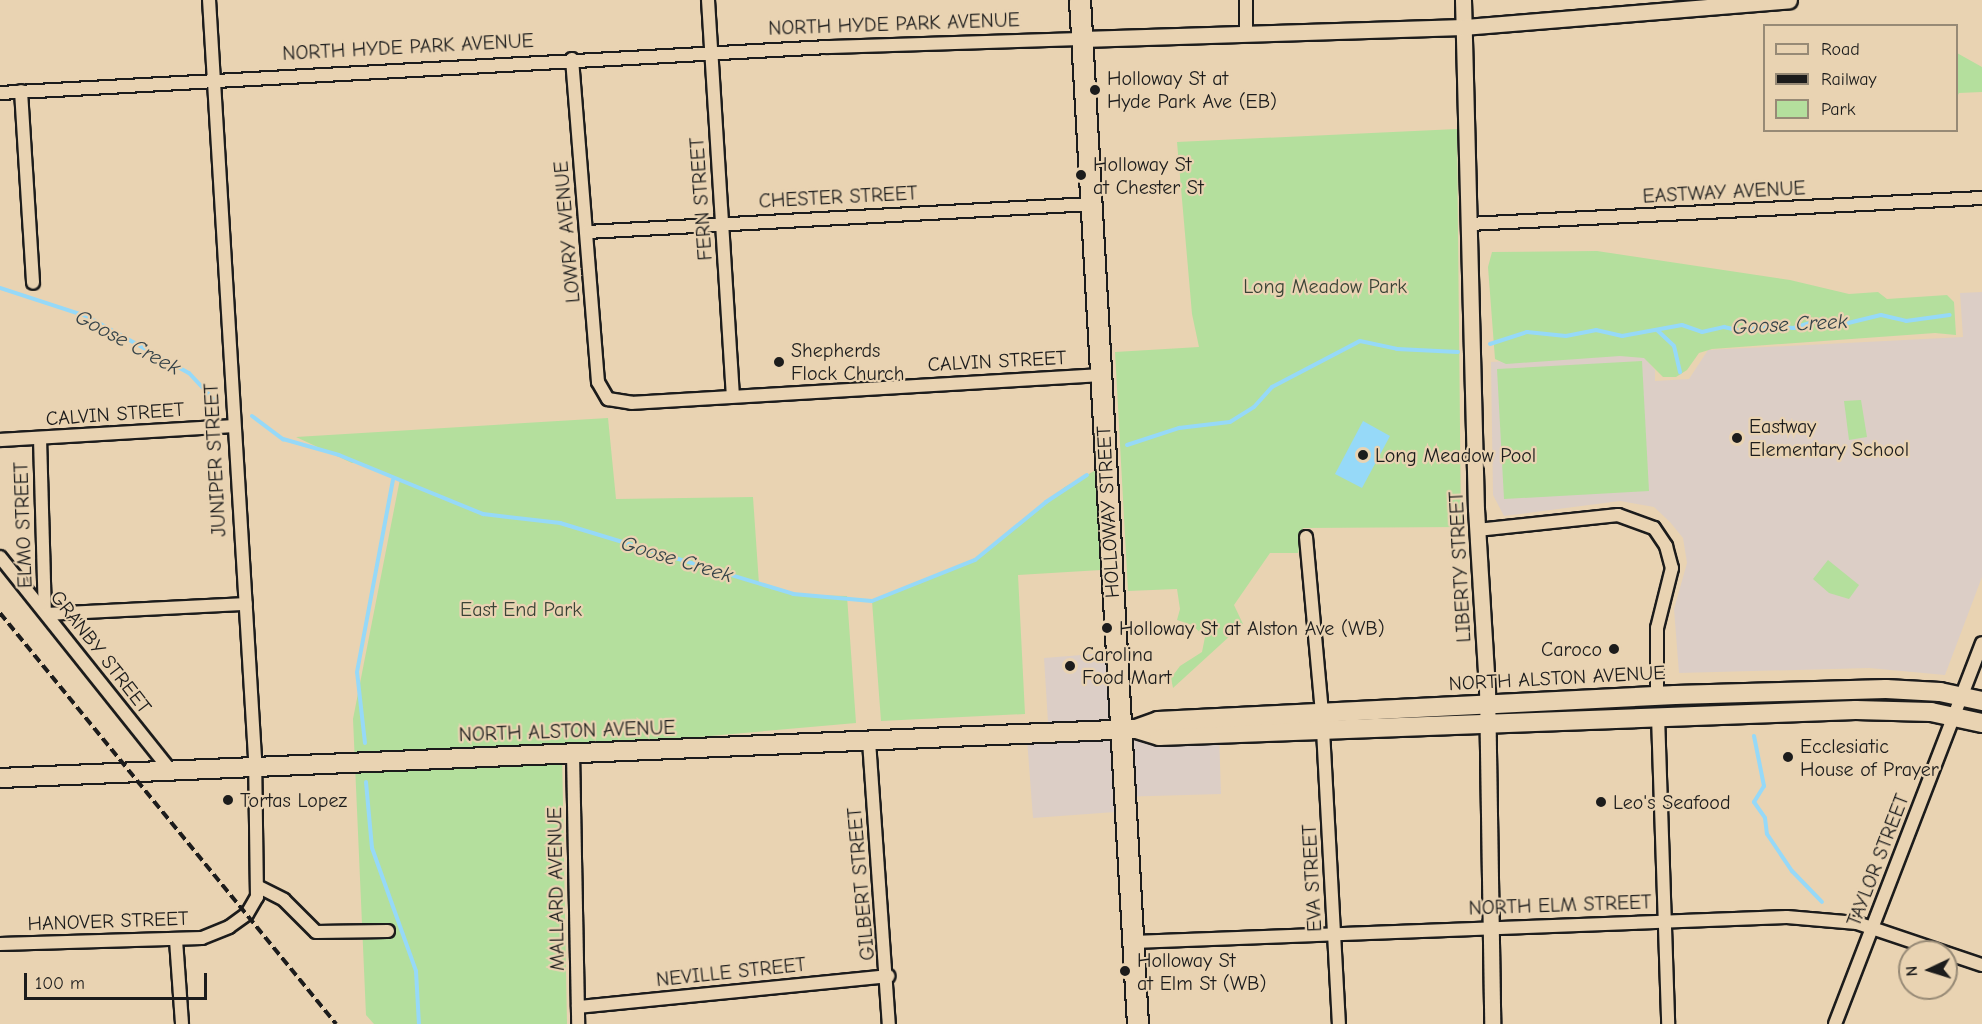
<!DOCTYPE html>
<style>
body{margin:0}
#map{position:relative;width:1982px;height:1024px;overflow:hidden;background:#e9d3b2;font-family:"Comic Neue",sans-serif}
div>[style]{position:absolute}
.built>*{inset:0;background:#dccec6}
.green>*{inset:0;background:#b4df9d}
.water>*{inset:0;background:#96d9f8}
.stream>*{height:4px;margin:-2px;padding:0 2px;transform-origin:2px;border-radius:2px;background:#96d9f8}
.roads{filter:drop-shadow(2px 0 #1c1c1c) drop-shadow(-2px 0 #1c1c1c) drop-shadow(0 2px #1c1c1c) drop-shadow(0 -2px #1c1c1c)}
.minor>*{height:12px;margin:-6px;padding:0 6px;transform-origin:6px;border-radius:6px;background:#e9d3b2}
.tertiary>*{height:15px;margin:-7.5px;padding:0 7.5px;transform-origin:7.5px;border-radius:7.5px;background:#e9d3b2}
.secondary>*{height:18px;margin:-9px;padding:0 9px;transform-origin:9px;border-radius:9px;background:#e9d3b2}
.primary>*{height:20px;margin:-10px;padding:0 10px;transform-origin:10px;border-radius:10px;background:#e9d3b2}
.rail>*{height:4px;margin-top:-2px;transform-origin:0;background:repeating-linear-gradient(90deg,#1c1c1c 0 9px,transparent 0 13.5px)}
.dots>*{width:16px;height:16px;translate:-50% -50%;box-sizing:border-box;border:3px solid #e9d3b2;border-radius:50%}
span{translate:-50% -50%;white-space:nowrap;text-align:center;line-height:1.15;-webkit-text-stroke:4.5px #e9d3b2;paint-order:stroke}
.street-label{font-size:20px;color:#1c1c1c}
.poi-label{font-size:20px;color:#1c1c1c}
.left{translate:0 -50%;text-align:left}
.right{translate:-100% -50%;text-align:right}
.park-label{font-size:20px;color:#3a4336}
.water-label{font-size:21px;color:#344248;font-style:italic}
.legend{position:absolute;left:1763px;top:24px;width:195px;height:108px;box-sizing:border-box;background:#e9d3b2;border:2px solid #978a76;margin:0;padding:8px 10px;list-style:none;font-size:18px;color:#1c1c1c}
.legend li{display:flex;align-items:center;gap:12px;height:30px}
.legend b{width:30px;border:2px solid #978a76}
.north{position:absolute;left:1898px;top:940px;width:60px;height:60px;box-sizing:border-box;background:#e9d3b2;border:2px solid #978a76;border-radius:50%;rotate:266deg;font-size:16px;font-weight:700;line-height:24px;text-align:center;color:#1c1c1c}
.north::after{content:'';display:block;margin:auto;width:21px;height:27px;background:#1c1c1c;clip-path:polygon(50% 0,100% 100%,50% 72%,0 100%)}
.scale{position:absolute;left:24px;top:973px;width:183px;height:27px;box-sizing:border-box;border:3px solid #1c1c1c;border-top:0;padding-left:8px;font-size:18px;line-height:21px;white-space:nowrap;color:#1c1c1c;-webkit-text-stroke:4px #e9d3b2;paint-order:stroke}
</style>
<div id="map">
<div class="built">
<i style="clip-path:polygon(1982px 292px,1982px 577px,1945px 675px,1869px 668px,1679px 673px,1674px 609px,1687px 563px,1683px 538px,1670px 522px,1654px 507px,1620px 501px,1504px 516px,1493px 495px,1491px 362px,1641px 353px,1655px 370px,1655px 381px,1689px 379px,1708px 350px,1963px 337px,1960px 293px)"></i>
<i style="clip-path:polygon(1107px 653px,1113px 738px,1219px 733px,1221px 794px,1116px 797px,1115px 812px,1033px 818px,1027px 739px,1049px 738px,1044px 658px)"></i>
</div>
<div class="green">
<i style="clip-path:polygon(1957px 53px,1982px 67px,1982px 92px,1959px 93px,1957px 97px)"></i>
<i style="clip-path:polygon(1457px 129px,1461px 527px,1303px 528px,1298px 553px,1270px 553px,1234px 605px,1243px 624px,1173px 688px,1171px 678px,1180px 666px,1202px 652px,1205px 637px,1192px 625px,1177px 620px,1180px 609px,1177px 589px,1128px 591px,1115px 352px,1199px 347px,1192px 314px,1177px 142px)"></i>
<i style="clip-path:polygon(1597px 251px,1790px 280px,1849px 294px,1878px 292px,1887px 299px,1947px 295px,1954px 302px,1956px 335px,1935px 333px,1712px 349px,1699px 353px,1687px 370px,1676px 377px,1663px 377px,1644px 358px,1620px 356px,1506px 364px,1495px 359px,1488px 267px,1492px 252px)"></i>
<i style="clip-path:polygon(1642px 361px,1649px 491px,1504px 499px,1497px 369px)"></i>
<i style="clip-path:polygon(1861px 400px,1867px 437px,1849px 440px,1844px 401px)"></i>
<i style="clip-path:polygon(608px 418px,616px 499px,753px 497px,759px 584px,803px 595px,847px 596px,856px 723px,562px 749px,567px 1024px,374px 1024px,366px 1015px,353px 719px,400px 479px,362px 463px,352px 463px,296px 437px)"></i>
<i style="clip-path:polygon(1096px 470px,1101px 570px,1018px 575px,1025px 714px,881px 721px,872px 601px,975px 560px,1065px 487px)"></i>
<i style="clip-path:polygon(1828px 560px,1859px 585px,1849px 599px,1829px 593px,1813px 579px)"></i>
</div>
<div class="water">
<i style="clip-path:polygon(1363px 421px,1390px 436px,1362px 488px,1335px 474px)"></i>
</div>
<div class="stream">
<i style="left:0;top:288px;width:90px;rotate:18deg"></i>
<i style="left:86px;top:316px;width:118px;rotate:29deg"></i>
<i style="left:189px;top:373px;width:35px;rotate:47deg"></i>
<i style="left:1657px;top:330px;width:23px;rotate:43deg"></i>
<i style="left:1674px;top:346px;width:27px;rotate:77deg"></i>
<i style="left:1490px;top:344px;width:39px;rotate:-18deg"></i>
<i style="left:1527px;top:332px;width:39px;rotate:6deg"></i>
<i style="left:1566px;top:336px;width:31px;rotate:-11deg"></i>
<i style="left:1596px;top:330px;width:27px;rotate:13deg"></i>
<i style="left:1622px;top:336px;width:61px;rotate:-10.4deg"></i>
<i style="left:1682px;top:325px;width:21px;rotate:19deg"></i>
<i style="left:1702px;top:332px;width:23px;rotate:-13deg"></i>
<i style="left:1724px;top:327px;width:18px;rotate:13deg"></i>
<i style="left:1742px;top:331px;width:24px;rotate:-12deg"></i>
<i style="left:1765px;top:326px;width:29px;rotate:4deg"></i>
<i style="left:1794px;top:328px;width:28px;rotate:-18deg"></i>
<i style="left:1821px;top:319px;width:20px;rotate:18deg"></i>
<i style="left:1840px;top:325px;width:42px;rotate:-13.7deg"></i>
<i style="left:1881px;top:315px;width:26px;rotate:13deg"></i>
<i style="left:1906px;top:321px;width:44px;rotate:-7.8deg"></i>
<i style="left:252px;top:416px;width:39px;rotate:37deg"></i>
<i style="left:283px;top:439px;width:58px;rotate:15.9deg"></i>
<i style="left:339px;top:455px;width:156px;rotate:22.3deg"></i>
<i style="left:483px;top:514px;width:78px;rotate:6.7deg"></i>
<i style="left:560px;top:523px;width:244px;rotate:16.9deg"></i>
<i style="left:793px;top:594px;width:79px;rotate:5.1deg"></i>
<i style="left:872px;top:601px;width:111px;rotate:-21.7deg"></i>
<i style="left:975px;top:560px;width:92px;rotate:-39.2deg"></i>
<i style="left:1046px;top:502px;width:49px;rotate:-33.4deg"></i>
<i style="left:1127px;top:445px;width:55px;rotate:-18.1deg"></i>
<i style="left:1179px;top:428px;width:51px;rotate:-6.7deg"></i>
<i style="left:1230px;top:422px;width:28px;rotate:-32deg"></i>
<i style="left:1254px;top:407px;width:27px;rotate:-48deg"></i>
<i style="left:1272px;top:387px;width:99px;rotate:-27.6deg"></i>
<i style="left:1360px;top:341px;width:38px;rotate:12deg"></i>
<i style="left:1397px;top:349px;width:61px;rotate:2.8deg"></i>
<i style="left:1754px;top:736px;width:51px;rotate:78.7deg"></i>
<i style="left:1764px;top:786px;width:19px;rotate:122deg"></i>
<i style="left:1754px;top:802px;width:19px;rotate:55deg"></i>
<i style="left:1765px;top:818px;width:16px;rotate:83deg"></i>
<i style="left:1767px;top:834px;width:45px;rotate:56deg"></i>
<i style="left:1792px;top:871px;width:43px;rotate:45.9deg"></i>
<i style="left:365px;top:743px;width:71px;rotate:-96.4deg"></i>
<i style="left:357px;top:672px;width:195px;rotate:-79.4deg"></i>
<i style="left:366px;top:782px;width:66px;rotate:84.8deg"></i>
<i style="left:372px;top:848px;width:131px;rotate:70.3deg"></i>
<i style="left:416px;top:971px;width:53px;rotate:86.8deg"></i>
</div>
<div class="roads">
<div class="minor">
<i style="left:708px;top:0;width:397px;rotate:86.4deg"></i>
<i style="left:1246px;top:34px;width:34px;rotate:-90deg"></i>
<i style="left:572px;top:59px;width:324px;rotate:85.4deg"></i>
<i style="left:598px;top:382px;width:20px;rotate:60deg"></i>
<i style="left:608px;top:399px;width:24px;rotate:9deg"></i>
<i style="left:632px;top:403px;width:469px;rotate:-3.4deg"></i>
<i style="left:21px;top:91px;width:192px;rotate:86.4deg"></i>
<i style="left:0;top:93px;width:829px;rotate:-3.18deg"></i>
<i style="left:828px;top:47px;width:254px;rotate:-1.8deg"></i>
<i style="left:1469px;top:224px;width:514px;rotate:-2.9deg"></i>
<i style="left:587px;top:232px;width:505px;rotate:-3.18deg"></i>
<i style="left:40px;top:438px;width:174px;rotate:88.4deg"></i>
<i style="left:0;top:440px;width:233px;rotate:-3.4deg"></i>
<i style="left:1477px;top:530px;width:142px;rotate:-6.1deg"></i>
<i style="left:1618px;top:515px;width:38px;rotate:20deg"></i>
<i style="left:1654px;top:528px;width:22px;rotate:56deg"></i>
<i style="left:1666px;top:546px;width:23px;rotate:75deg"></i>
<i style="left:1672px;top:568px;width:62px;rotate:104deg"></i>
<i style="left:1657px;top:628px;width:68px;rotate:90deg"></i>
<i style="left:1306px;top:537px;width:177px;rotate:84.8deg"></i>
<i style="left:0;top:557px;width:274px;rotate:51.4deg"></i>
<i style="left:47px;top:614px;width:199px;rotate:-2.9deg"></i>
<i style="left:1658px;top:716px;width:308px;rotate:88.1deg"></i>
<i style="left:1323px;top:730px;width:294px;rotate:86.9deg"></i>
<i style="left:869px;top:741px;width:284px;rotate:86deg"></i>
<i style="left:573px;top:753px;width:271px;rotate:88.9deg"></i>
<i style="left:259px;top:887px;width:28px;rotate:27deg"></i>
<i style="left:284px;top:900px;width:45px;rotate:45deg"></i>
<i style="left:316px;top:932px;width:72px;rotate:-0.8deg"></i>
<i style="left:176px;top:940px;width:84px;rotate:85.9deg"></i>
<i style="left:1133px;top:942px;width:654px;rotate:-2.19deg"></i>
<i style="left:1787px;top:917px;width:70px;rotate:4.9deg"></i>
<i style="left:1857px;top:923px;width:132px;rotate:18.6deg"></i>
<i style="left:0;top:944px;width:202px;rotate:-1.7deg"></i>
<i style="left:202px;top:938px;width:29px;rotate:-22deg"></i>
<i style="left:229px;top:927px;width:22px;rotate:-36deg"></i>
<i style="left:247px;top:914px;width:20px;rotate:-60deg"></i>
<i style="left:257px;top:897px;width:139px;rotate:-90.8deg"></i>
<i style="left:255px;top:758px;width:759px;rotate:-93.47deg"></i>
<i style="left:578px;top:1007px;width:312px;rotate:-5.7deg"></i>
<i style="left:1835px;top:1024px;width:408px;rotate:-68.9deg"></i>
</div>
<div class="tertiary">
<i style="left:1463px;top:0;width:509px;rotate:88.54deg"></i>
<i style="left:1476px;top:509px;width:178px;rotate:86.5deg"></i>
<i style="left:1487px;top:687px;width:337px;rotate:89.1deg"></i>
<i style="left:1082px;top:39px;width:382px;rotate:-1.8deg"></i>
<i style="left:1464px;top:27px;width:326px;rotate:-4.7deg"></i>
</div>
<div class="secondary">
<i style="left:1136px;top:729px;width:24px;rotate:17deg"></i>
<i style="left:1159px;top:736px;width:697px;rotate:-2.14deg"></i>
<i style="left:1856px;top:710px;width:75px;rotate:1.5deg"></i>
<i style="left:1931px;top:712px;width:52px;rotate:12.2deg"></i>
<i style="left:0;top:778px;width:1137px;rotate:-2.47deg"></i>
<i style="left:1136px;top:729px;width:23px;rotate:-20deg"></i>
<i style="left:1158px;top:721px;width:518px;rotate:-2.88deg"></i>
<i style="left:1675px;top:695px;width:211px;rotate:-1.6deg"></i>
<i style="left:1886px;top:689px;width:54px;rotate:3.2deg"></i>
<i style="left:1940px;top:692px;width:43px;rotate:12.1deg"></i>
</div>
<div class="primary">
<i style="left:1080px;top:0;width:1026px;rotate:86.76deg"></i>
</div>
</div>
<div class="rail">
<i style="left:0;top:613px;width:531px;rotate:50.73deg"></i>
</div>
<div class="dots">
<i style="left:1095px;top:90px;background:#1c1c1c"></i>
<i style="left:1081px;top:175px;background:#1c1c1c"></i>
<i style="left:779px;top:362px;background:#1c1c1c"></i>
<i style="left:1737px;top:438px;background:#1c1c1c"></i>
<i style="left:1363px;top:455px;background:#1c1c1c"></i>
<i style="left:1107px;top:628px;background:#1c1c1c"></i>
<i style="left:1614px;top:649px;background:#1c1c1c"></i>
<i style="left:1070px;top:666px;background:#1c1c1c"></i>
<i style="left:1788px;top:757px;background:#1c1c1c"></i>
<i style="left:228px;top:800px;background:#1c1c1c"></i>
<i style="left:1601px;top:802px;background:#1c1c1c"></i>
<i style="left:1125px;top:971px;background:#1c1c1c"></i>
</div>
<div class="street-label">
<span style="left:894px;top:24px;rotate:-2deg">NORTH HYDE PARK AVENUE</span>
<span style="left:408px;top:47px;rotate:-3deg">NORTH HYDE PARK AVENUE</span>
<span style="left:1724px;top:192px;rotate:-3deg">EASTWAY AVENUE</span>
<span style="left:838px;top:197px;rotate:-3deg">CHESTER STREET</span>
<span style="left:701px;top:199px;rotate:-94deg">FERN STREET</span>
<span style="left:567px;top:232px;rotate:-95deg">LOWRY AVENUE</span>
<span style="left:997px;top:361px;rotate:-3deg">CALVIN STREET</span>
<span style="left:115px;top:414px;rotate:-4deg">CALVIN STREET</span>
<span style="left:215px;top:460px;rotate:-93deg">JUNIPER STREET</span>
<span style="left:1108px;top:512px;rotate:-93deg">HOLLOWAY STREET</span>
<span style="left:23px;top:525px;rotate:-92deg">ELMO STREET</span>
<span style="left:1460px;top:567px;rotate:-93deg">LIBERTY STREET</span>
<span style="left:101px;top:652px;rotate:52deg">GRANBY STREET</span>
<span style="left:1557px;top:678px;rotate:-3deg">NORTH ALSTON AVENUE</span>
<span style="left:567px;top:731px;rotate:-2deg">NORTH ALSTON AVENUE</span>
<span style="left:1878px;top:860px;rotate:-69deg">TAYLOR STREET</span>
<span style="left:1312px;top:878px;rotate:-93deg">EVA STREET</span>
<span style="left:861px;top:884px;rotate:-95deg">GILBERT STREET</span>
<span style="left:556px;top:889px;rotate:-91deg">MALLARD AVENUE</span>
<span style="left:1560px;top:905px;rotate:-2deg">NORTH ELM STREET</span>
<span style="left:108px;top:921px;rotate:-2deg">HANOVER STREET</span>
<span style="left:731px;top:972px;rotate:-6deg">NEVILLE STREET</span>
</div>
<div class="poi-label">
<span class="left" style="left:1107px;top:90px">Holloway St at<br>Hyde Park Ave (EB)</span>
<span class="left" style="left:1093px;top:176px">Holloway St<br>at Chester St</span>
<span class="left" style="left:791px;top:362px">Shepherds<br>Flock Church</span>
<span class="left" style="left:1749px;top:438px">Eastway<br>Elementary School</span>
<span class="left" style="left:1375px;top:455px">Long Meadow Pool</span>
<span class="left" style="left:1119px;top:628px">Holloway St at Alston Ave (WB)</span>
<span class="right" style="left:1602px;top:649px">Caroco</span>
<span class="left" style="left:1082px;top:666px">Carolina<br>Food Mart</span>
<span class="left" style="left:1800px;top:758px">Ecclesiatic<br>House of Prayer</span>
<span class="left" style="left:240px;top:800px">Tortas Lopez</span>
<span class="left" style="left:1613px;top:802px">Leo's Seafood</span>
<span class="left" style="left:1137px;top:972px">Holloway St<br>at Elm St (WB)</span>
</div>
<div class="park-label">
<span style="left:1325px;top:286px">Long Meadow Park</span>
<span style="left:521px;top:609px">East End Park</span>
</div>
<div class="water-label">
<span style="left:1790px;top:324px;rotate:-3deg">Goose Creek</span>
<span style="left:128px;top:342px;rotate:28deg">Goose Creek</span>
<span style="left:677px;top:559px;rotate:17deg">Goose Creek</span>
</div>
<ul class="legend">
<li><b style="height:8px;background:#e9d3b2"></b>Road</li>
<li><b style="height:8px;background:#1c1c1c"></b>Railway</li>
<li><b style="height:16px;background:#b4df9d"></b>Park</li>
</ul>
<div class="north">N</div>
<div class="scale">100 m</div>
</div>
